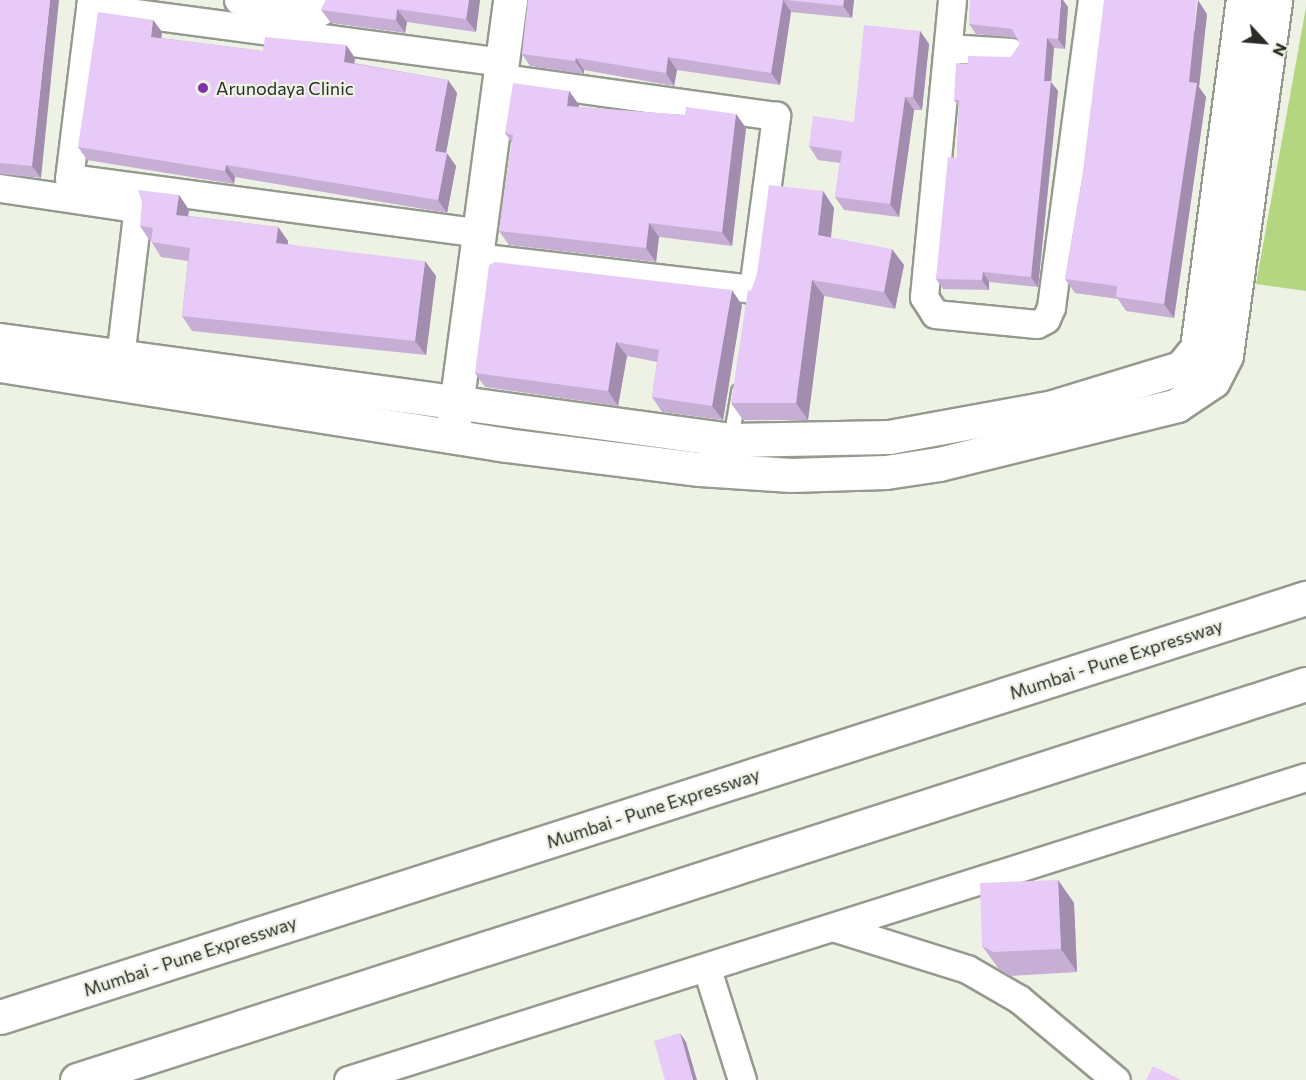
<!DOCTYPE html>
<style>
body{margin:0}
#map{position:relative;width:1306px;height:1080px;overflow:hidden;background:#edf2e5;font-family:Commissioner,sans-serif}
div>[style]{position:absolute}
.water>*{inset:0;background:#b5d681}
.roads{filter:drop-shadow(2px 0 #959a8e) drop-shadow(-2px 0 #959a8e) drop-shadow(0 2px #959a8e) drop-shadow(0 -2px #959a8e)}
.service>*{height:14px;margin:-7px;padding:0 7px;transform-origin:7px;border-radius:7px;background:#fff}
.minor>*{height:27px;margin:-13.5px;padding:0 13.5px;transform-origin:13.5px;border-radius:13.5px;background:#fff}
.tertiary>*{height:33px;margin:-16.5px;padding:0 16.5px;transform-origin:16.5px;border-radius:16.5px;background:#fff}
.secondary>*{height:33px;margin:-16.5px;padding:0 16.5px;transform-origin:16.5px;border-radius:16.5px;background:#fff}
.motorway>*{height:33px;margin:-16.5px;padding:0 16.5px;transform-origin:16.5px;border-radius:16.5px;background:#fff}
.wall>*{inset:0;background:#c7aed5}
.shaded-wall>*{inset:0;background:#a28dae}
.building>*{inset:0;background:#e7caf8}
.dots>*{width:16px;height:16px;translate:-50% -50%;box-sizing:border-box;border:3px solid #edf2e5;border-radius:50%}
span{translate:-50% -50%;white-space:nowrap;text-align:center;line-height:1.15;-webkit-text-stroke:4.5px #edf2e5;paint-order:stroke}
.poi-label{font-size:18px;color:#2a2c27}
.left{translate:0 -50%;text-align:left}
.street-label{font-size:18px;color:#2a2c27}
.north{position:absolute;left:1234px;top:12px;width:60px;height:60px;-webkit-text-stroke:4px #edf2e5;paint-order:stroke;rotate:116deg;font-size:16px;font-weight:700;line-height:24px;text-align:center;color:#2a2c27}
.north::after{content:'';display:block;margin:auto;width:21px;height:27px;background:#2a2c27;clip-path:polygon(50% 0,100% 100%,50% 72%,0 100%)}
</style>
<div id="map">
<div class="water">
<i style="clip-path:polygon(1306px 7px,1306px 291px,1256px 284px)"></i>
</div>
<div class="roads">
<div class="service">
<i style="left:731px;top:440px;width:49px;rotate:-80.5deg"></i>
</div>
<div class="minor">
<i style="left:91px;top:0;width:179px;rotate:97deg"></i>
<i style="left:69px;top:178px;width:414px;rotate:7.6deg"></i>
<i style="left:238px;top:0;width:83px;rotate:8.3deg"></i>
<i style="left:952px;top:0;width:298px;rotate:95.4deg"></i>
<i style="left:924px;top:297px;width:20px;rotate:57deg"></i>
<i style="left:935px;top:314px;width:102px;rotate:5.6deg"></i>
<i style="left:1037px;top:324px;width:10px;rotate:-29deg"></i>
<i style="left:1046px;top:319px;width:13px;rotate:-67deg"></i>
<i style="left:1051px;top:307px;width:310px;rotate:-82.4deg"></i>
<i style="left:90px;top:7px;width:417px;rotate:7.6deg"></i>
<i style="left:948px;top:48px;width:63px;rotate:3.6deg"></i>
<i style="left:0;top:188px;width:129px;rotate:8.4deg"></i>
<i style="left:128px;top:207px;width:12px;rotate:42deg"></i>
<i style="left:137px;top:215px;width:143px;rotate:96.8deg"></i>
<i style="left:476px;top:257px;width:279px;rotate:6.6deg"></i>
<i style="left:753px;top:289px;width:175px;rotate:-82.4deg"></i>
<i style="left:776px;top:116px;width:278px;rotate:-172.1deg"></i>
<i style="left:836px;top:928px;width:137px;rotate:17.4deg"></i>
<i style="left:967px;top:969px;width:60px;rotate:30deg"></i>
<i style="left:1019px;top:999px;width:126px;rotate:39.9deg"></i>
<i style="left:707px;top:969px;width:116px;rotate:72.5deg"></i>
<i style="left:348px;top:1080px;width:1005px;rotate:-17.55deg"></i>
</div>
<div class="tertiary">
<i style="left:452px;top:436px;width:440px;rotate:-82.4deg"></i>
</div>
<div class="secondary">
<i style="left:0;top:340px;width:738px;rotate:7.79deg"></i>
<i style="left:731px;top:440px;width:158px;rotate:-1.1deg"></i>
<i style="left:889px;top:437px;width:163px;rotate:-10.3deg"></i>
<i style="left:1049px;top:408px;width:138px;rotate:-16.9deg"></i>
<i style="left:1181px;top:368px;width:26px;rotate:-51deg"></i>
<i style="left:1197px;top:348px;width:351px;rotate:-82.5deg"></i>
<i style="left:0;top:365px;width:512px;rotate:8.98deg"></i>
<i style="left:506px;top:445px;width:195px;rotate:7.1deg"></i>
<i style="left:700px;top:469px;width:91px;rotate:3.8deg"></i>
<i style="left:791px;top:475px;width:95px;rotate:-1.8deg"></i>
<i style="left:886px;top:472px;width:54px;rotate:-8.6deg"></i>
<i style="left:939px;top:464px;width:245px;rotate:-13.9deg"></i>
<i style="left:1177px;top:405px;width:43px;rotate:-33.7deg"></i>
<i style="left:1213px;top:381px;width:29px;rotate:-63deg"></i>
<i style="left:1226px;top:355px;width:358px;rotate:-82.1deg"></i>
</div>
<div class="motorway">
<i style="left:0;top:1017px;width:1372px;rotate:-17.79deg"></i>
<i style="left:77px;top:1080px;width:1291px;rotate:-17.86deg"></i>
</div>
</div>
<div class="wall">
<i style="clip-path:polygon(0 0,41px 178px,0 174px)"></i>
<i style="clip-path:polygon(326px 0,480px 0,476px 32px,407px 22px,405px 33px,331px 23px,321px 10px)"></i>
<i style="clip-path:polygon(528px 0,854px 0,852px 18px,791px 12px,780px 85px,677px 70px,674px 86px,584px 70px,584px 74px,530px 66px,522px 54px)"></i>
<i style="clip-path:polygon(1068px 7px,1065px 49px,1054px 48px,1051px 82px,1058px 91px,1038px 287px,989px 282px,989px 290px,943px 289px,936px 279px,957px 158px,959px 107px,954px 100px,968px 64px,1011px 57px,1020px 44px,1017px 38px,976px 34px,969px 24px)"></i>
<i style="clip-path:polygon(1207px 14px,1199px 87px,1206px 97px,1174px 318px,1126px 311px,1118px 299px,1075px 293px,1065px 279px,1082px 179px)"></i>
<i style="clip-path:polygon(153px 20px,162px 32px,161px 38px,263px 51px,346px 45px,355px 58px,354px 63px,448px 80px,457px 93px,446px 153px,456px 166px,447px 213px,235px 177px,234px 184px,87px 160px,78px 147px)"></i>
<i style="clip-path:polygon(920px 31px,929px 44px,922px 110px,914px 110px,899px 217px,844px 210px,835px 197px,840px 163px,818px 160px,809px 146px,854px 122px)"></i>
<i style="clip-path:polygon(569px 91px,579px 105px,579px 107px,685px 115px,736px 114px,746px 128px,732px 246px,659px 237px,656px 262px,509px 245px,499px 231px,512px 143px,505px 133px)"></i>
<i style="clip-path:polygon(823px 191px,834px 208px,831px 238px,904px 265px,895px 309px,824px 296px,808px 420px,743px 420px,731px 403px,751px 291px)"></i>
<i style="clip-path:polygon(179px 195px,189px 210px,188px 216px,278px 227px,288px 241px,288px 244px,436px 276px,426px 355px,192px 331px,182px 316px,188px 261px,161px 257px,151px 241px,150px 241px,140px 226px)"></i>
<i style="clip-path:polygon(742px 305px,723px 420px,662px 412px,652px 397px,657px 362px,627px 356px,618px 406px,485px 387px,475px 373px)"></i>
<i style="clip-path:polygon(1058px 880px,1074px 903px,1077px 972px,1010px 976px,999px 969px,982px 946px)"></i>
</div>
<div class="shaded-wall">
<i style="clip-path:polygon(50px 0,59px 0,41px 178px,32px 166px)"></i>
<i style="clip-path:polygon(469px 0,480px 0,476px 32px,466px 19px)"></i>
<i style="clip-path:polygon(783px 0,791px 12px,780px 85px,771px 73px)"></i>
<i style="clip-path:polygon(844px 0,854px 0,852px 18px,843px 6px)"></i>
<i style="clip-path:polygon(1061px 0,1063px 0,1068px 7px,1065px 49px,1058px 39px)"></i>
<i style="clip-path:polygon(1198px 0,1207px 14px,1199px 87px,1206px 97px,1174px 318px,1164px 304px)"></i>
<i style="clip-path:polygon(397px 9px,407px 22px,405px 33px,396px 20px)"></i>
<i style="clip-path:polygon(153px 20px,162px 32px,160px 49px,151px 37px)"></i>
<i style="clip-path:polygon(920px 31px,929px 44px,922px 110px,913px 97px)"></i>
<i style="clip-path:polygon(1047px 38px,1054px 48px,1051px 82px,1058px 91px,1038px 287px,1031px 277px)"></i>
<i style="clip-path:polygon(346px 45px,355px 58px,353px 74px,344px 62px)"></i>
<i style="clip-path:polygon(668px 57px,677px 70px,674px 86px,666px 73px)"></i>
<i style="clip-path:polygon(576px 58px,584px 70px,584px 74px,575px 61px)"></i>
<i style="clip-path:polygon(448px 80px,457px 93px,444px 164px,435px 151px)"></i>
<i style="clip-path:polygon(569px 91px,579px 105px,577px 120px,567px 106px)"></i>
<i style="clip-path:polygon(905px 97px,914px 110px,899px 217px,890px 204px)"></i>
<i style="clip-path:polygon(736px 114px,746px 128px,732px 246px,722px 232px)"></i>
<i style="clip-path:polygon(447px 153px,456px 166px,447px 213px,438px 200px)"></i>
<i style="clip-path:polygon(226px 165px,235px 177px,234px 184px,225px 171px)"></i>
<i style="clip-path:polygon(823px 191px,834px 208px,829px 252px,818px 235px)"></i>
<i style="clip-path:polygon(179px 195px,189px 210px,186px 229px,176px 215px)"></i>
<i style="clip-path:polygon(649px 223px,659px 237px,656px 262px,646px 248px)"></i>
<i style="clip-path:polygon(278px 227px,288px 241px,286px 258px,276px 243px)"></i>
<i style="clip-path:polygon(892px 249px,904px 265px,895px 309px,884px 292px)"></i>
<i style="clip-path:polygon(425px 261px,436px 276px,426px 355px,415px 341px)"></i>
<i style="clip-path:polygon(983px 272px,989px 282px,989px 290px,982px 280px)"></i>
<i style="clip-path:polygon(812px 280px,824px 296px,808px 420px,796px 403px)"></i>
<i style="clip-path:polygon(732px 290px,742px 305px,723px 420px,712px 406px)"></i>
<i style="clip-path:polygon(616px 342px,627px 356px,618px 406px,608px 391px)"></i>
<i style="clip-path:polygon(1058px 880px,1074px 903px,1077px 972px,1061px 949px)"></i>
<i style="clip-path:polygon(680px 1033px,686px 1042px,697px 1080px,693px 1080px)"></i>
</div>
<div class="building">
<i style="clip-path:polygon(0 0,50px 0,32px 166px,0 163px)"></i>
<i style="clip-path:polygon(326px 0,469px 0,466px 19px,397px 9px,396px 20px,321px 10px)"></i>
<i style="clip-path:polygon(528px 0,783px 0,771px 73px,668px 57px,666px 73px,576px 58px,575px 61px,522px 54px)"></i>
<i style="clip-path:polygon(786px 0,844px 0,843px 6px)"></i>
<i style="clip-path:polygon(970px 0,1061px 0,1058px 39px,1047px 38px,1044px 81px,1051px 81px,1031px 277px,983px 272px,982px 280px,936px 279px,948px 157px,957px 158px,959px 100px,954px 100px,956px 63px,968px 64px,968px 56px,1011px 57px,1020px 44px,1012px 29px,969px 24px)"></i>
<i style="clip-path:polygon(1104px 0,1197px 0,1189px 82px,1197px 83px,1164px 304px,1116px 297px,1117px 286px,1065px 279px,1082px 179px)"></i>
<i style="clip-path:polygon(98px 12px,153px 20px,151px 37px,263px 51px,265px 37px,346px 45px,344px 62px,448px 80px,435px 151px,447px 153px,438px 200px,226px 165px,225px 171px,78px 147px)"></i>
<i style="clip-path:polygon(864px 25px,920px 31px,913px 97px,905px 97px,890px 204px,835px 197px,842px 151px,809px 146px,813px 116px,854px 122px)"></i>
<i style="clip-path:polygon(513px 83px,569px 91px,567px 106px,685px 115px,686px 107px,736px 114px,722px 232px,649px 223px,646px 248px,499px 231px,513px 135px,505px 133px)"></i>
<i style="clip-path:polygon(769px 185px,823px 191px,818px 235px,892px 249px,884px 292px,812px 280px,796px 403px,731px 403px,748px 290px,751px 291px,757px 274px)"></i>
<i style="clip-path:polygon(138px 190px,179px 195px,176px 215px,278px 227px,276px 243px,425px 261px,415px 341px,182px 316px,190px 248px,151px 242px,153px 228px,140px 226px,142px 202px)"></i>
<i style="clip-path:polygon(495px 262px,732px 290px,712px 406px,652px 397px,659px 350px,616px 342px,608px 391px,475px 373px,489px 265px)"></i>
<i style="clip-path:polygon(1058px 880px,1061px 949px,993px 952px,982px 946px,980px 883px)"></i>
<i style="clip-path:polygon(680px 1033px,693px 1080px,665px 1080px,654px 1041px)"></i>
<i style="clip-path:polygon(1153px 1066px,1181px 1080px,1146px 1080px)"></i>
</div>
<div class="dots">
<i style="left:203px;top:88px;background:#7e31a2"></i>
</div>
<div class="poi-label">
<span class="left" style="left:216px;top:88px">Arunodaya Clinic</span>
</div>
<div class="street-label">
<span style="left:1116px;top:659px;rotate:-18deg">Mumbai - Pune Expressway</span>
<span style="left:653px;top:808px;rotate:-18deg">Mumbai - Pune Expressway</span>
<span style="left:190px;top:956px;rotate:-18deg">Mumbai - Pune Expressway</span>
</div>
<div class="north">N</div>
</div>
